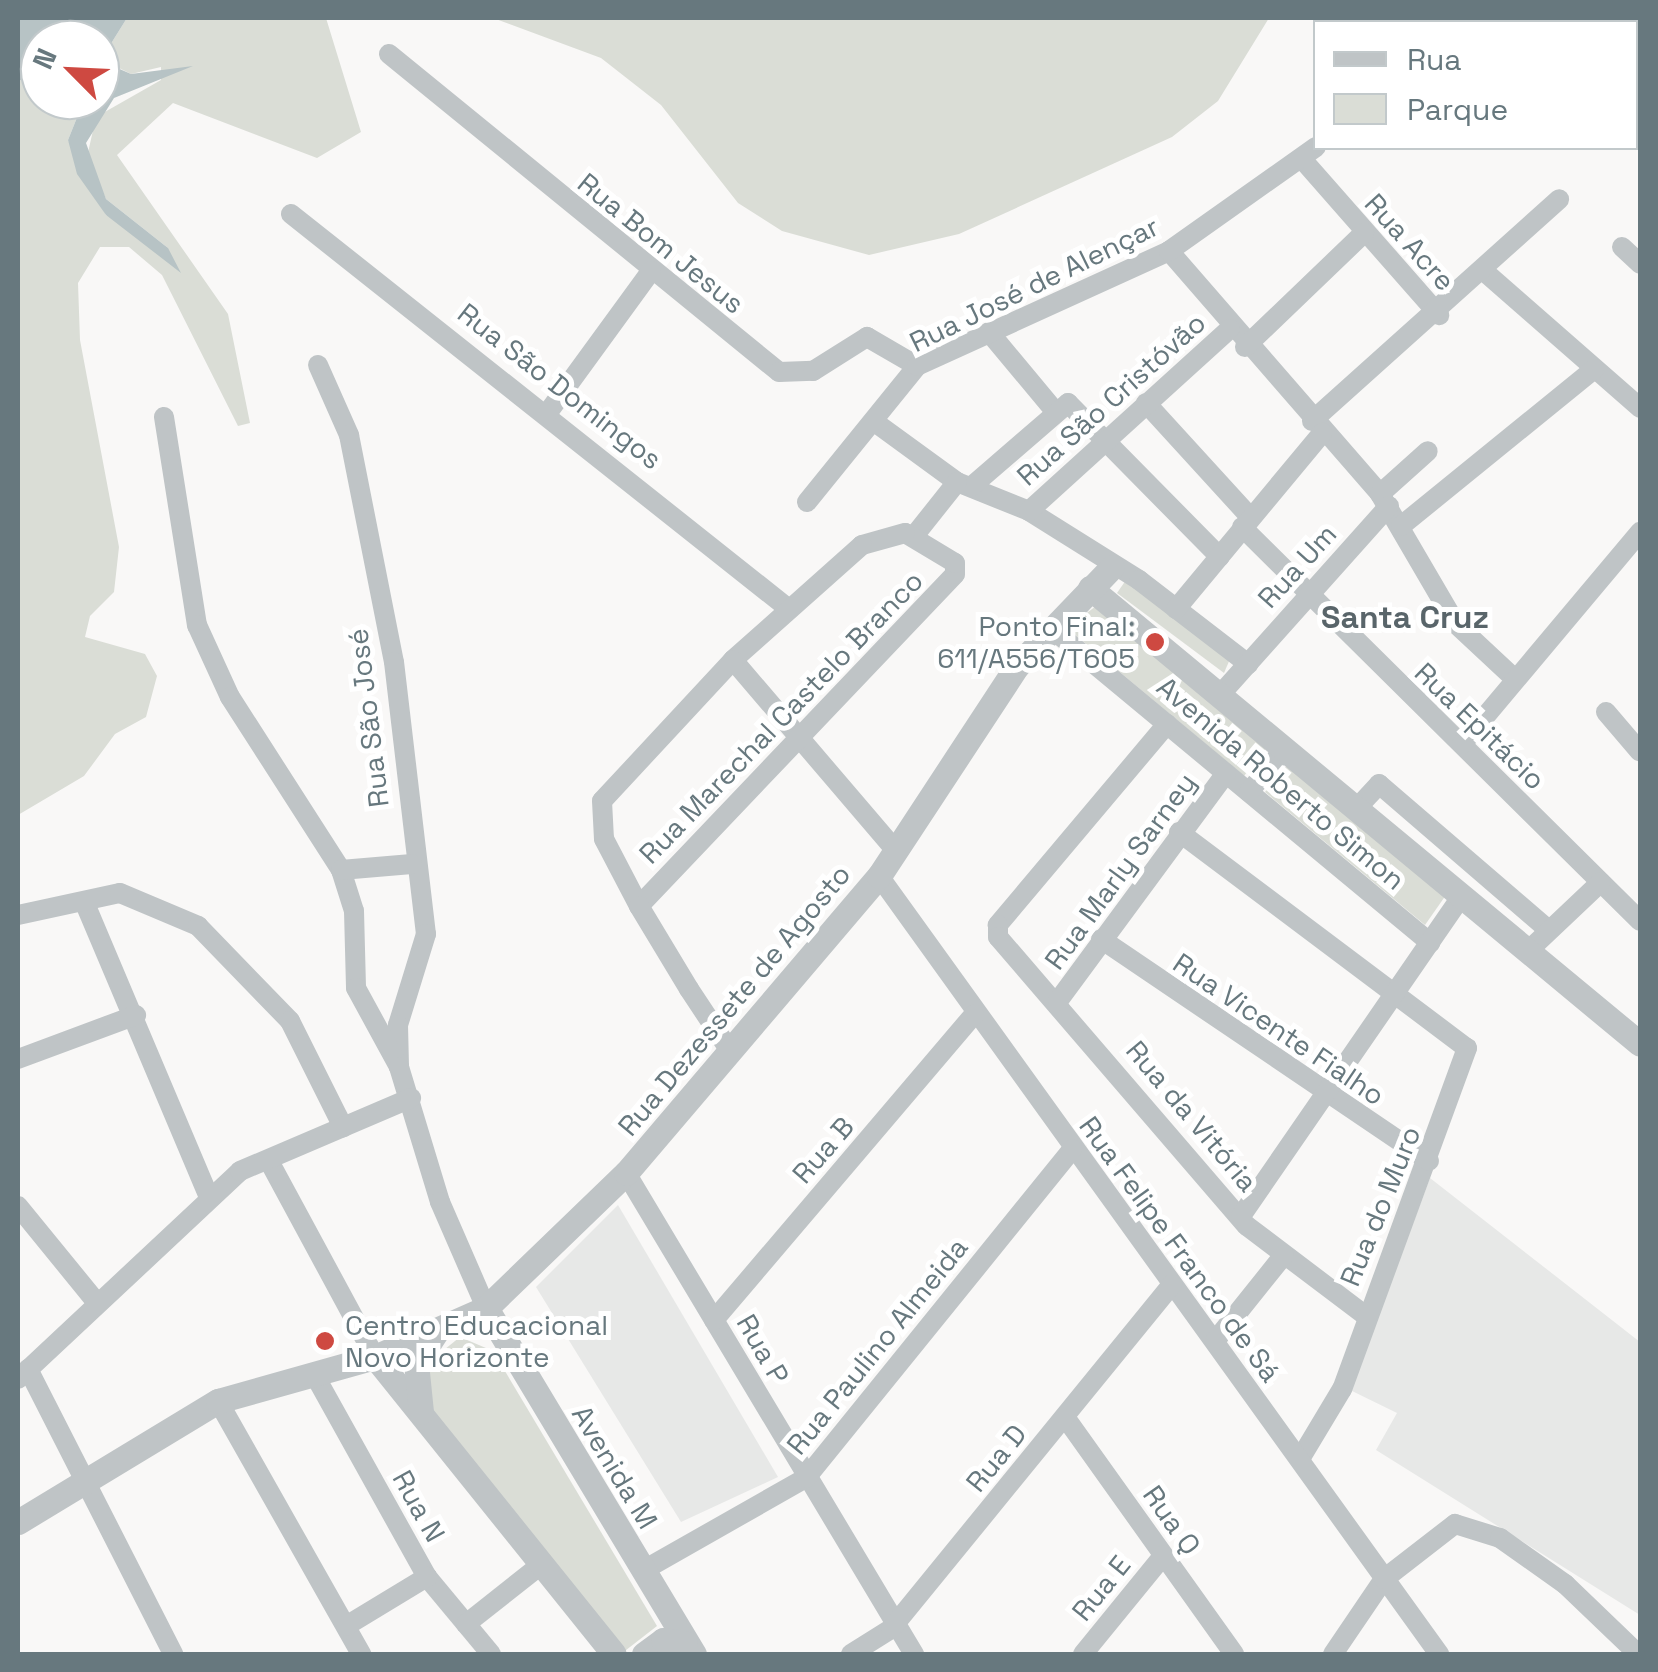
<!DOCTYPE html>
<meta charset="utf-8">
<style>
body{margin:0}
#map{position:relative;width:1658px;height:1672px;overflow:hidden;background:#f9f8f7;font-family:"Space Grotesk",sans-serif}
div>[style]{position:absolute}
.built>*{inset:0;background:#e7e8e7}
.green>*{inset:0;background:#daddd6}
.water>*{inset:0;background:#b7c3c5}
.minor>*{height:20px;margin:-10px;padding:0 10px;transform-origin:10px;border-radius:10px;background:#bfc4c6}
.tertiary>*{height:25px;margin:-12.5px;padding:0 12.5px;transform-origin:12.5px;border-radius:12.5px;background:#bfc4c6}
.dots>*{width:28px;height:28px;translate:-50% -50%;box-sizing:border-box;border:5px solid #fff;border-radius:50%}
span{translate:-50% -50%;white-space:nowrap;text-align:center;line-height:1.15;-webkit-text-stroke:10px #fff;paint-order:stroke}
.street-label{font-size:28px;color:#67787e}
.poi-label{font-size:28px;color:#67787e}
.right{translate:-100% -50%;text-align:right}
.left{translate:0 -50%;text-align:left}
.quarter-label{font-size:32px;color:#59656a;font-weight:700}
.frame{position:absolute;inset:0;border:20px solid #67787e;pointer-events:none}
.legend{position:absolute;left:1313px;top:20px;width:325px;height:130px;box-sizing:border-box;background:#fff;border:2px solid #c2c9cb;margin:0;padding:12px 18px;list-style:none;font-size:30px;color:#67787e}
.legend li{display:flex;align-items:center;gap:20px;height:50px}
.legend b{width:50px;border:2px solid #c2c9cb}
.north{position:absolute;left:20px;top:20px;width:100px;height:100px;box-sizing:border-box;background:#fff;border:2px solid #c2c9cb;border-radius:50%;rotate:294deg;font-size:28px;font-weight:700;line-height:40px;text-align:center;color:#67787e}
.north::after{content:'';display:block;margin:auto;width:35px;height:45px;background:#ce4941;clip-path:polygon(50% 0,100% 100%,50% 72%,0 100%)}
</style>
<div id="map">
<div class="built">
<i style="clip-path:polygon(1430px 1178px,1640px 1342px,1640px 1615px,1376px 1450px,1397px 1413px,1350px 1390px)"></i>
<i style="clip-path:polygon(618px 1205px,778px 1477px,681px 1522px,536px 1287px)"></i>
</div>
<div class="green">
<i style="clip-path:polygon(127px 18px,326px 18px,361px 132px,317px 158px,173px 103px,117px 155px,228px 314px,250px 423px,238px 426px,162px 275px,129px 247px,100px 247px,78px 283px,80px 340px,119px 547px,114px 592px,90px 616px,85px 637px,145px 654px,157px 676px,146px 717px,115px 734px,84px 776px,18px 815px,18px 83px,40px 59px,40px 100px,84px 100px,68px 140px,106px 215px,168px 248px,106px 199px,87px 157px,96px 117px,161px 80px,161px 67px,131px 74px,115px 66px,107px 50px)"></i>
<i style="clip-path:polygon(493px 18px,1269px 18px,1218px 101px,1172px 137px,959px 234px,869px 255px,782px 231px,738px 203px,661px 105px,601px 58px)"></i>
<i style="clip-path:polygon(1126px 580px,1230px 659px,1224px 673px,1117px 593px)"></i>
<i style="clip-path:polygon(1096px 606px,1267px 747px,1244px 776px,1067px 628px)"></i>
<i style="clip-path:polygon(1288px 764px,1446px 895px,1425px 925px,1265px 792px)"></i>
<i style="clip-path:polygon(460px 1337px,493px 1351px,657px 1626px,621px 1654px,428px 1404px,419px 1370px)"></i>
</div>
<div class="water">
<i style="clip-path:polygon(18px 18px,127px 18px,107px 50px,115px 67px,131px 74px,193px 66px,114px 98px,86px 143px,106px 199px,168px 248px,181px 273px,106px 215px,77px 174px,68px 140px,84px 100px,100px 100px,100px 40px,40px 40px,40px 59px,18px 83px)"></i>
</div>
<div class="minor">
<i style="left:1543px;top:18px;width:9px;rotate:27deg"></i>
<i style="left:1373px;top:22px;width:4px;rotate:-63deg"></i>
<i style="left:1457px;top:22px;width:7px;rotate:-34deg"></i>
<i style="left:389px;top:54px;width:503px;rotate:39.19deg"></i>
<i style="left:779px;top:372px;width:34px;rotate:-2deg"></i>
<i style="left:813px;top:371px;width:64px;rotate:-32.2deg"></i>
<i style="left:867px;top:337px;width:58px;rotate:30.1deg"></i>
<i style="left:1636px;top:104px;width:7px;rotate:56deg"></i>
<i style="left:1302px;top:159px;width:208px;rotate:48.7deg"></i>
<i style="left:291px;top:214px;width:636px;rotate:38.42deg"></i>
<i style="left:1622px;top:247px;width:25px;rotate:43deg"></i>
<i style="left:1169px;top:251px;width:322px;rotate:49deg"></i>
<i style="left:1380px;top:494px;width:151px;rotate:59.7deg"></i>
<i style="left:1456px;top:624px;width:81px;rotate:43deg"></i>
<i style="left:1486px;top:273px;width:205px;rotate:41.2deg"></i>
<i style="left:989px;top:332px;width:102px;rotate:50.2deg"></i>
<i style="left:1245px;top:347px;width:165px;rotate:-43.8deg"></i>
<i style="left:318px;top:365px;width:77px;rotate:66.1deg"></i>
<i style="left:349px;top:435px;width:231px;rotate:78.8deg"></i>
<i style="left:394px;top:662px;width:274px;rotate:83.3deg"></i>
<i style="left:426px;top:934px;width:95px;rotate:107.1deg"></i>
<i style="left:398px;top:1025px;width:42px;rotate:88.6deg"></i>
<i style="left:1146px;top:403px;width:154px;rotate:47.6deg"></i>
<i style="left:549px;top:411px;width:173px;rotate:-53.9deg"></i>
<i style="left:164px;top:417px;width:211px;rotate:81deg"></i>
<i style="left:197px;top:625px;width:79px;rotate:65.4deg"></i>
<i style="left:230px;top:697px;width:206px;rotate:57.3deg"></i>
<i style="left:341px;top:870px;width:43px;rotate:72.4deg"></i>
<i style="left:354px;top:911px;width:77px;rotate:88.5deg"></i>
<i style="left:356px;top:988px;width:90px;rotate:61.4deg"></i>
<i style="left:399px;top:1067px;width:141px;rotate:73.1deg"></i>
<i style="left:440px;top:1202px;width:116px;rotate:66.5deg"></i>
<i style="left:1312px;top:421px;width:332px;rotate:-41.9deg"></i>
<i style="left:876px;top:423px;width:100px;rotate:36.1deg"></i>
<i style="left:957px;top:482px;width:78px;rotate:21.9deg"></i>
<i style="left:1029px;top:511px;width:130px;rotate:32.1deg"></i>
<i style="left:1139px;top:580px;width:138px;rotate:37.6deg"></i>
<i style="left:972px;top:486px;width:127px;rotate:-40.8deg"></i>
<i style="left:1068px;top:403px;width:216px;rotate:45.4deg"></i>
<i style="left:1380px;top:494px;width:64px;rotate:-41.9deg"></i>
<i style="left:807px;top:502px;width:175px;rotate:-51deg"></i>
<i style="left:917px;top:366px;width:277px;rotate:-24.5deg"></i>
<i style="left:1169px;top:251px;width:180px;rotate:-35.3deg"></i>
<i style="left:1029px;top:511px;width:271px;rotate:-42.2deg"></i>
<i style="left:1401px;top:526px;width:249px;rotate:-39.1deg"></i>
<i style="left:1242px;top:527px;width:560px;rotate:44.71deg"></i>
<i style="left:914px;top:536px;width:69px;rotate:-51.5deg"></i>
<i style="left:1176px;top:609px;width:229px;rotate:-50.3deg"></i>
<i style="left:1051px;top:628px;width:493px;rotate:39.7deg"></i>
<i style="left:733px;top:660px;width:245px;rotate:49.5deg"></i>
<i style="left:1219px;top:696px;width:255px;rotate:-48.2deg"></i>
<i style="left:1606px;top:712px;width:52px;rotate:49.6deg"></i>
<i style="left:1167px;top:724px;width:263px;rotate:130.1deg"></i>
<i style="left:998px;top:925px;width:12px;rotate:90deg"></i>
<i style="left:998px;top:937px;width:381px;rotate:49.3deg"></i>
<i style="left:1247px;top:1226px;width:149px;rotate:37.1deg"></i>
<i style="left:1462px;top:744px;width:277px;rotate:-50deg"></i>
<i style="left:1249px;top:792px;width:55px;rotate:-50.9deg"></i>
<i style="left:1356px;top:809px;width:34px;rotate:-47deg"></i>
<i style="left:1379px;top:784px;width:224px;rotate:40.7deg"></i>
<i style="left:1179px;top:832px;width:360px;rotate:36.9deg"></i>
<i style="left:1467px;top:1048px;width:363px;rotate:110.1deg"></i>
<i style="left:1342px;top:1389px;width:82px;rotate:121deg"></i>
<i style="left:341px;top:870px;width:71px;rotate:-4.8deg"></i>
<i style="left:879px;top:876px;width:959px;rotate:54.25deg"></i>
<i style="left:86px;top:906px;width:314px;rotate:67.1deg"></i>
<i style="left:639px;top:906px;width:458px;rotate:-46.4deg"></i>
<i style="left:955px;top:574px;width:11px;rotate:-90deg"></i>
<i style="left:955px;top:563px;width:58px;rotate:-149deg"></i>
<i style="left:905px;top:533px;width:45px;rotate:164.4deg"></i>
<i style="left:862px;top:545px;width:173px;rotate:138.3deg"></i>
<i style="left:733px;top:660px;width:192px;rotate:132.9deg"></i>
<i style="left:602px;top:801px;width:38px;rotate:87deg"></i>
<i style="left:604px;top:839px;width:76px;rotate:62.4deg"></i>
<i style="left:639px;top:906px;width:97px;rotate:58.9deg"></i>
<i style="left:689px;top:989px;width:74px;rotate:56.5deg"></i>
<i style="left:18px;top:915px;width:104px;rotate:-12.2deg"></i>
<i style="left:120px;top:893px;width:85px;rotate:22.9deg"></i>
<i style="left:198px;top:926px;width:132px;rotate:45.9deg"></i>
<i style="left:290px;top:1021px;width:119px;rotate:63.4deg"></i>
<i style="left:1101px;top:939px;width:396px;rotate:34.1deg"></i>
<i style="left:1528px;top:951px;width:100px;rotate:-43.4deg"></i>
<i style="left:1058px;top:1001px;width:283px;rotate:-53.6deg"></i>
<i style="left:18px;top:1059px;width:126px;rotate:-20.4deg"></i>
<i style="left:269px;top:1161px;width:223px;rotate:61.6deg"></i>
<i style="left:626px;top:1173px;width:561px;rotate:59.09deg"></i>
<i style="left:18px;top:1206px;width:125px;rotate:50.8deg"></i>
<i style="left:1241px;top:1216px;width:389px;rotate:-55.4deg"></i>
<i style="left:714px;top:1320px;width:401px;rotate:-49.6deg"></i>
<i style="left:1215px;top:1341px;width:110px;rotate:-51.3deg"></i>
<i style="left:28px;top:1369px;width:320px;rotate:63deg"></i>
<i style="left:314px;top:1374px;width:232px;rotate:60.9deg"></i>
<i style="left:427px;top:1577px;width:100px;rotate:50.3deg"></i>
<i style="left:18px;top:1379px;width:304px;rotate:-43.1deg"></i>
<i style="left:240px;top:1171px;width:186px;rotate:-23.1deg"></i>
<i style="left:218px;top:1401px;width:291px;rotate:60.5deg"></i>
<i style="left:1065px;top:1417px;width:291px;rotate:54.5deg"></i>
<i style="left:642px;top:1571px;width:189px;rotate:-29.6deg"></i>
<i style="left:806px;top:1478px;width:423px;rotate:-51deg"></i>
<i style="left:466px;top:1624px;width:97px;rotate:-38.3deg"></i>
<i style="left:346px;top:1626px;width:95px;rotate:-31.2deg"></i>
<i style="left:851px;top:1654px;width:47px;rotate:-32deg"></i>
<i style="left:891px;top:1629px;width:445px;rotate:-50.8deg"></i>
<i style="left:1083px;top:1654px;width:127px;rotate:-50.8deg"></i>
<i style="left:1333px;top:1654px;width:91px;rotate:-55.8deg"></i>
<i style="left:1384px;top:1579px;width:90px;rotate:-37.8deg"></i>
<i style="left:1455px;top:1524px;width:47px;rotate:17.3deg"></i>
<i style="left:1500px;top:1538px;width:80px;rotate:35.3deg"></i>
<i style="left:1565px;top:1584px;width:101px;rotate:43.8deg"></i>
</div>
<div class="tertiary">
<i style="left:1090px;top:588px;width:714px;rotate:39.66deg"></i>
<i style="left:486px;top:1308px;width:404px;rotate:59deg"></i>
<i style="left:375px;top:1357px;width:381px;rotate:51.2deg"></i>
<i style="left:421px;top:1412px;width:49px;rotate:-95.8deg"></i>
<i style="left:416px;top:1363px;width:38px;rotate:-57deg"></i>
<i style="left:18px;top:1522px;width:234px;rotate:-31.2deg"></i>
<i style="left:218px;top:1401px;width:163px;rotate:-15.7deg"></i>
<i style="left:375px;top:1357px;width:121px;rotate:-23.8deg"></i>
<i style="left:486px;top:1308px;width:194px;rotate:-44deg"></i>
<i style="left:626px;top:1173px;width:390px;rotate:-49.6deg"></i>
<i style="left:879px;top:876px;width:251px;rotate:-56.7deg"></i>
<i style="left:1017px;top:666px;width:137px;rotate:-46.2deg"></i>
<i style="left:644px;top:1654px;width:24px;rotate:-36deg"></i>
<i style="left:663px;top:1640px;width:22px;rotate:8deg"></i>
</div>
<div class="dots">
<i style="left:1155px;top:642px;background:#ce4941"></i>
<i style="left:325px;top:1341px;background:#ce4941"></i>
</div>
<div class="street-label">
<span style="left:1410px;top:242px;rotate:48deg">Rua Acre</span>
<span style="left:661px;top:243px;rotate:39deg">Rua Bom Jesus</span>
<span style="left:1034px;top:284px;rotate:-26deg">Rua José de Alençar</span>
<span style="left:560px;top:386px;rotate:38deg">Rua São Domingos</span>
<span style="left:1111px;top:399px;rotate:-42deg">Rua São Cristóvão</span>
<span style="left:1297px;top:566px;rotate:-48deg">Rua Um</span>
<span style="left:781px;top:717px;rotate:-46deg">Rua Marechal Castelo Branco</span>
<span style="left:368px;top:718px;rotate:-97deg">Rua São José</span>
<span style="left:1480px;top:726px;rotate:44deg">Rua Epitácio</span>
<span style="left:1281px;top:783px;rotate:40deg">Avenida Roberto Simon</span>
<span style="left:1120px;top:871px;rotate:-54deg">Rua Marly Sarney</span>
<span style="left:734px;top:1000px;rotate:-50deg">Rua Dezessete de Agosto</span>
<span style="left:1279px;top:1029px;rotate:34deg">Rua Vicente Fialho</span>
<span style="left:1192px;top:1116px;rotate:50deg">Rua da Vitória</span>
<span style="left:823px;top:1150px;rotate:-49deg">Rua B</span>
<span style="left:1380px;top:1206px;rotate:-68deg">Rua do Muro</span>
<span style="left:1180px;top:1249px;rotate:54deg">Rua Felipe Franco de Sá</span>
<span style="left:877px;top:1346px;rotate:-51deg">Rua Paulino Almeida</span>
<span style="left:763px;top:1349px;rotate:60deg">Rua P</span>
<span style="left:996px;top:1458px;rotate:-51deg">Rua D</span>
<span style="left:615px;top:1467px;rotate:59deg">Avenida M</span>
<span style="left:419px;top:1506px;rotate:61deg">Rua N</span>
<span style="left:1172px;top:1520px;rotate:55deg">Rua Q</span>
<span style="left:1101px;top:1588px;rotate:-51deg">Rua E</span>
</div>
<div class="poi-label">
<span class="right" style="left:1135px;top:642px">Ponto Final:<br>611/A556/T605</span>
<span class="left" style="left:345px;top:1341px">Centro Educacional<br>Novo Horizonte</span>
</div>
<div class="quarter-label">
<span style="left:1405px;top:617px">Santa Cruz</span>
</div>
<div class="frame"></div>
<ul class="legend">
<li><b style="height:12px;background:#bfc4c6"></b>Rua</li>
<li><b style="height:28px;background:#daddd6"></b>Parque</li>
</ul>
<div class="north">N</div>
</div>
